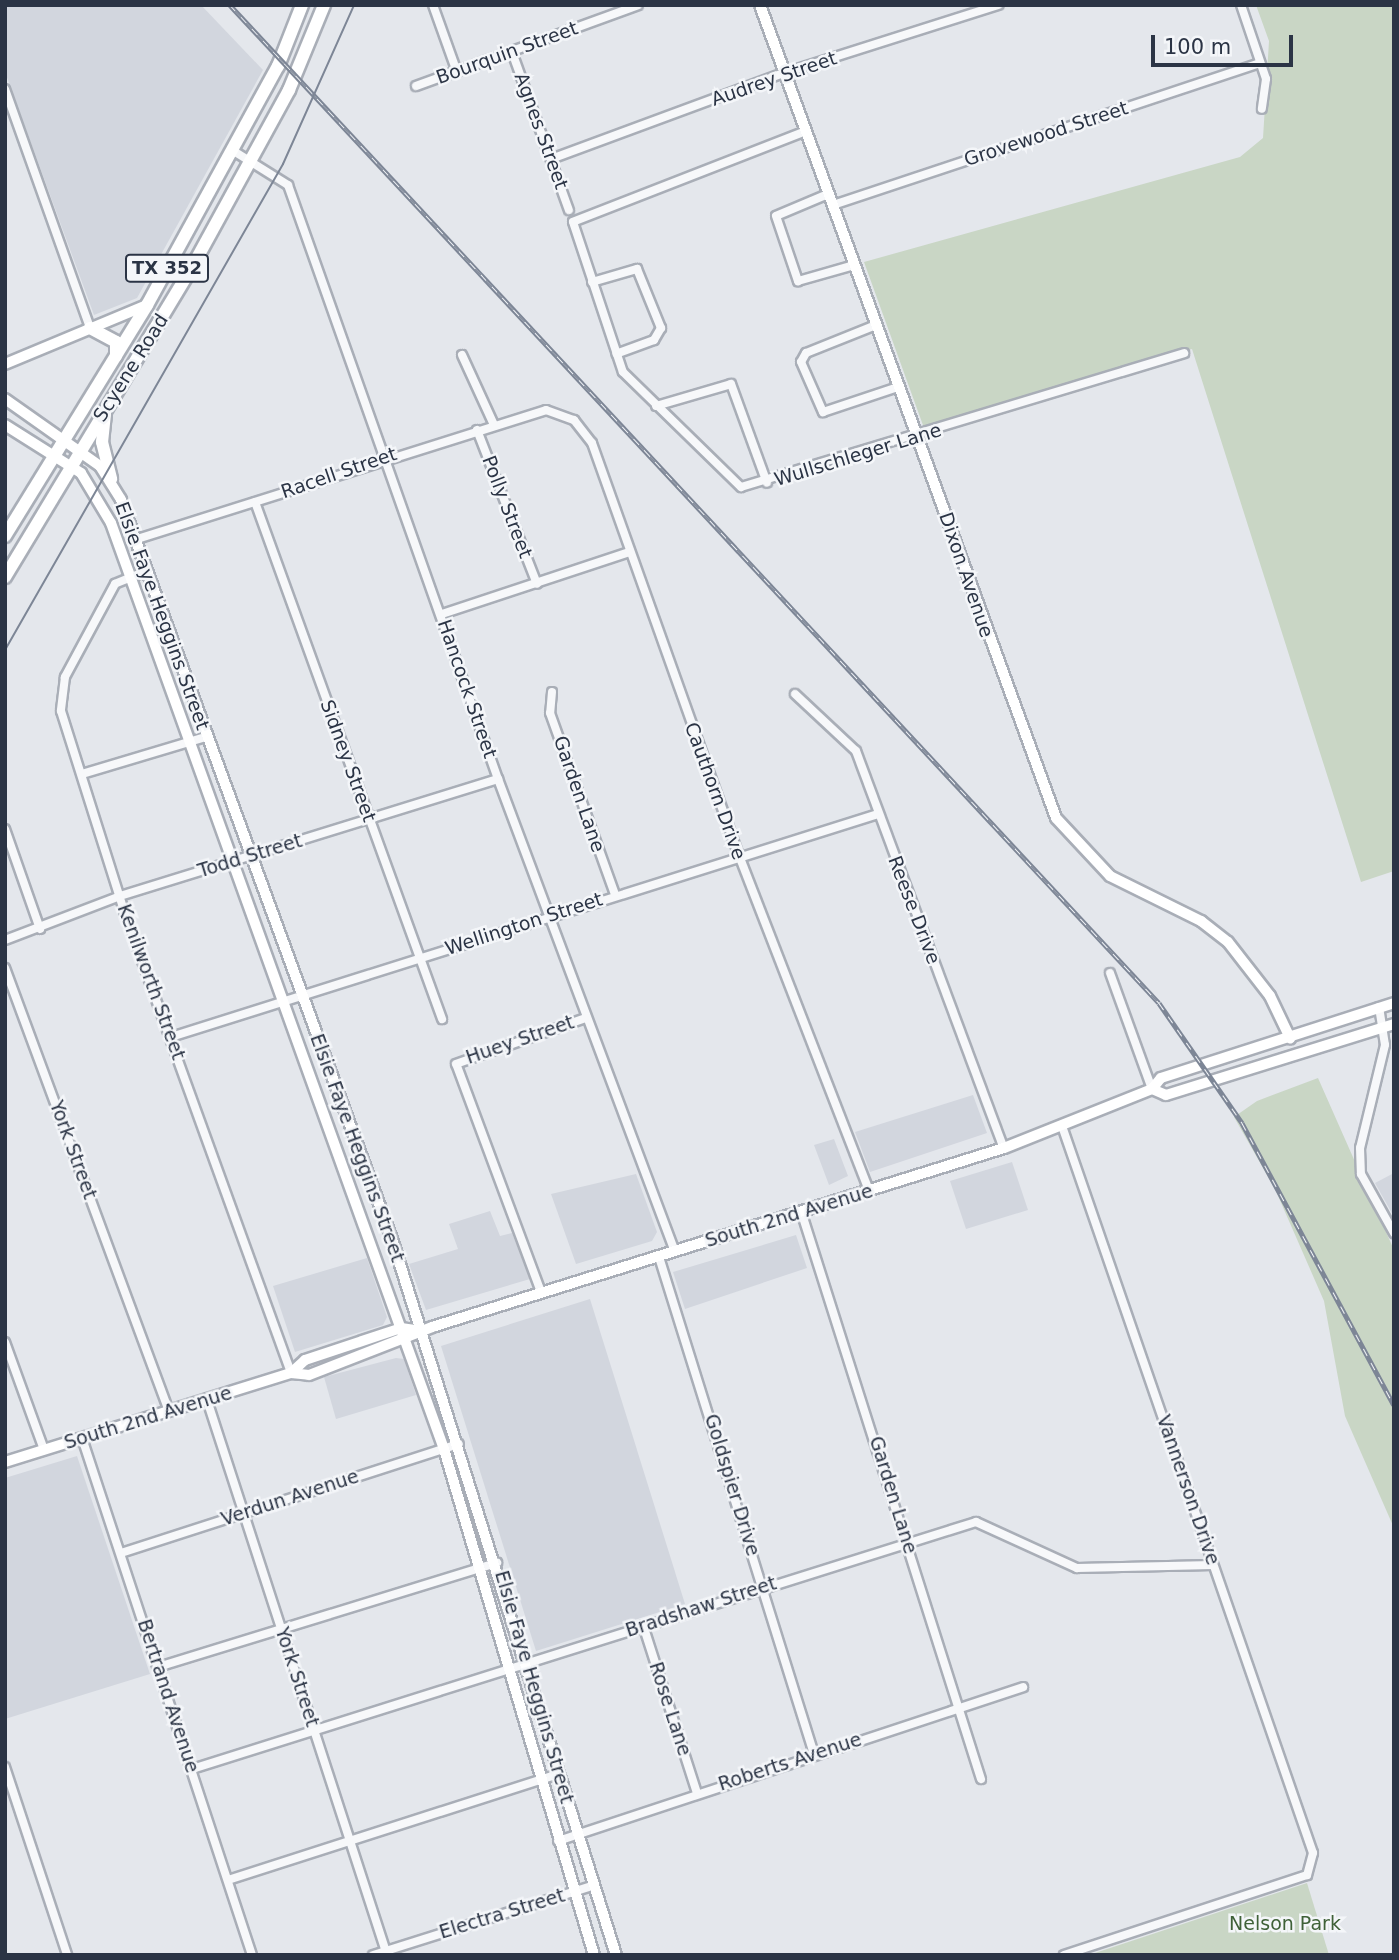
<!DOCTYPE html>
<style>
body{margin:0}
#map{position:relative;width:1399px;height:1960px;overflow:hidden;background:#e4e7ec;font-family:"DejaVu Sans",sans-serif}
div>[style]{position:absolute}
.built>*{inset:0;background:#d2d6de}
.green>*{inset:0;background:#c9d6c5}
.roads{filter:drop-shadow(2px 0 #a9aeb7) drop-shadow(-2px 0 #a9aeb7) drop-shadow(0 2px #a9aeb7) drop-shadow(0 -2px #a9aeb7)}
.street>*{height:8px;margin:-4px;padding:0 4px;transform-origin:4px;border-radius:4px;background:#f7f8fa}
.secondary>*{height:10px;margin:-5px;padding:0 5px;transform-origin:5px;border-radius:5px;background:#fff}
.primary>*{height:12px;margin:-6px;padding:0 6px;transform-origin:6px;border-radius:6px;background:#fff}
.tram>*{height:2px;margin:-1px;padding:0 1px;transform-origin:1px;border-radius:1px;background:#7d8696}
.rail>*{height:5px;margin-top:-2.5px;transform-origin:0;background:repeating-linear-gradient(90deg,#f4f6f9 0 8px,#7d8696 0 16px);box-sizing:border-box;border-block:2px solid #7d8696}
span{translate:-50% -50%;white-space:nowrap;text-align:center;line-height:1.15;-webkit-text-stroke:5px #f4f6f9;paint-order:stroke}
.shield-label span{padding:2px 5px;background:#f4f6f9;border:2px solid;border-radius:5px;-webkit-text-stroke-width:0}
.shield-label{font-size:18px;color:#2b3445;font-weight:700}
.street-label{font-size:19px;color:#2b3445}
.park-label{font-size:19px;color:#3f6138}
.frame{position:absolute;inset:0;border:7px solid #2b3445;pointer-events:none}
.scale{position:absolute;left:1151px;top:35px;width:142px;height:32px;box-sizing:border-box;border:4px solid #2b3445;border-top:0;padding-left:9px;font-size:21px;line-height:24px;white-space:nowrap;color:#2b3445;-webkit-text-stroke:5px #f4f6f9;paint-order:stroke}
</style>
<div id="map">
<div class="built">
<i style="clip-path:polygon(5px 5px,201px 5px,263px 70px,137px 298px,94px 315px,5px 72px)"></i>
<i style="clip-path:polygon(973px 1095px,987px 1133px,870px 1172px,855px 1132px)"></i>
<i style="clip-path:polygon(834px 1139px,848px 1176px,829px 1185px,814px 1145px)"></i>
<i style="clip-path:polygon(1012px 1162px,1028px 1210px,966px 1229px,950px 1181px)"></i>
<i style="clip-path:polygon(1394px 1173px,1394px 1217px,1375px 1183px)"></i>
<i style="clip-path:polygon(636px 1174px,657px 1232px,652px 1241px,576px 1264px,551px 1194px)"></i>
<i style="clip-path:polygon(490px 1211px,500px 1236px,512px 1233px,530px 1279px,426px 1310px,409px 1264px,458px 1249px,449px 1224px)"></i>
<i style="clip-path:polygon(796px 1235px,807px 1268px,685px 1309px,673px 1272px)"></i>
<i style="clip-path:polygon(367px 1258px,387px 1317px,383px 1325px,295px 1352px,273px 1286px)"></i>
<i style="clip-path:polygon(590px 1299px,685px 1604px,536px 1651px,441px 1346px)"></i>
<i style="clip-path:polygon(396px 1358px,404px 1359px,416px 1395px,336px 1419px,324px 1377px)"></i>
<i style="clip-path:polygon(77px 1456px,150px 1674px,5px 1719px,5px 1478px)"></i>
</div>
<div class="green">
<i style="clip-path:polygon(1256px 5px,1394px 5px,1394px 871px,1361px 882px,1192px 349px,924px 428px,864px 262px,1240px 157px,1263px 138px,1269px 41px)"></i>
<i style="clip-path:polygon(1318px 1078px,1394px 1250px,1394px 1528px,1345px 1416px,1324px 1301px,1275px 1189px,1234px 1117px,1257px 1101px)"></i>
<i style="clip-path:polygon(1307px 1883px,1329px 1955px,1089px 1955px)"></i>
</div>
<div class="roads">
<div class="street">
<i style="left:433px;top:5px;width:71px;rotate:70.3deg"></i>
<i style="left:1241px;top:5px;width:78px;rotate:71.3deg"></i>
<i style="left:1266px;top:79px;width:30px;rotate:98deg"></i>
<i style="left:512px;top:52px;width:168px;rotate:70.2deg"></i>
<i style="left:416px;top:86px;width:236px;rotate:-20deg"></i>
<i style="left:5px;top:89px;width:254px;rotate:70.4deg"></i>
<i style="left:806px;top:131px;width:250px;rotate:158.7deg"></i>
<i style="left:573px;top:222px;width:158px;rotate:71.6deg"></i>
<i style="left:623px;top:372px;width:165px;rotate:44.3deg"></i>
<i style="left:741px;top:487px;width:463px;rotate:-16.8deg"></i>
<i style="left:232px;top:150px;width:66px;rotate:32deg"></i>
<i style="left:288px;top:185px;width:630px;rotate:70.53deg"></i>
<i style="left:498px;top:779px;width:505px;rotate:69.48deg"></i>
<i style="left:551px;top:159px;width:248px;rotate:-20.3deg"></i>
<i style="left:784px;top:73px;width:225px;rotate:-17.6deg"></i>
<i style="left:828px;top:194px;width:56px;rotate:157.1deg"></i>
<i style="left:776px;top:216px;width:69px;rotate:71.3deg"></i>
<i style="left:798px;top:281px;width:58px;rotate:-15.9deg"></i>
<i style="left:833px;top:205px;width:450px;rotate:-18.4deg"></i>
<i style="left:592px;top:282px;width:47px;rotate:-16.1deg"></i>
<i style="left:637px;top:269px;width:64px;rotate:67.9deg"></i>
<i style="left:661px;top:328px;width:14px;rotate:120deg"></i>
<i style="left:654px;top:340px;width:40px;rotate:159.8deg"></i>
<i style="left:876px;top:325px;width:75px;rotate:158.2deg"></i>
<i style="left:806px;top:353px;width:10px;rotate:119deg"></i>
<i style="left:801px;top:362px;width:55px;rotate:66.3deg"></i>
<i style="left:823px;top:412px;width:79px;rotate:-18.4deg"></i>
<i style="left:462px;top:355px;width:77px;rotate:65.4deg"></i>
<i style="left:656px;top:406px;width:78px;rotate:-16.3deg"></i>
<i style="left:731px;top:384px;width:105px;rotate:70deg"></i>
<i style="left:477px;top:430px;width:165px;rotate:68.7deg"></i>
<i style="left:255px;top:502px;width:550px;rotate:70.11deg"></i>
<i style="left:134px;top:540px;width:432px;rotate:-17.5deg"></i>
<i style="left:546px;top:410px;width:30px;rotate:20deg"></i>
<i style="left:574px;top:420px;width:29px;rotate:52deg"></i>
<i style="left:592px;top:443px;width:441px;rotate:70.4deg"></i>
<i style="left:740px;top:858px;width:357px;rotate:68.8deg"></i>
<i style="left:144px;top:572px;width:31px;rotate:158deg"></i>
<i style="left:115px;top:584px;width:106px;rotate:118.3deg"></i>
<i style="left:65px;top:677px;width:34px;rotate:97deg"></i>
<i style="left:61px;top:711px;width:213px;rotate:72.5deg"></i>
<i style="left:125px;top:914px;width:488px;rotate:70.1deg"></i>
<i style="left:442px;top:614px;width:197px;rotate:-18.3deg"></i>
<i style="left:552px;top:692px;width:21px;rotate:95deg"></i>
<i style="left:550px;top:713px;width:193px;rotate:70.3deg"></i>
<i style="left:795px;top:694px;width:83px;rotate:43.1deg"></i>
<i style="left:856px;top:751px;width:424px;rotate:69.6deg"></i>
<i style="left:82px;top:774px;width:128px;rotate:-16.7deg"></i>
<i style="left:5px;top:829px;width:106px;rotate:70.7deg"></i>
<i style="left:5px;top:940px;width:123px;rotate:-20.9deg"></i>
<i style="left:120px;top:896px;width:396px;rotate:-17.2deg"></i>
<i style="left:5px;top:968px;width:472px;rotate:69.7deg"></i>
<i style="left:1110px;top:973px;width:123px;rotate:70.1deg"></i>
<i style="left:1379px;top:1007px;width:38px;rotate:81deg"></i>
<i style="left:1385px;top:1045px;width:106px;rotate:103.6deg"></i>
<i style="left:1360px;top:1148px;width:26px;rotate:88deg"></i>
<i style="left:1361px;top:1174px;width:68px;rotate:60.8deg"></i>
<i style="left:171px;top:1037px;width:741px;rotate:-17.51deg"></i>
<i style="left:1062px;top:1126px;width:769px;rotate:70.95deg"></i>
<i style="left:1313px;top:1853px;width:23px;rotate:105deg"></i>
<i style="left:1307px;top:1875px;width:256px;rotate:161.8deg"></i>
<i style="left:801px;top:1211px;width:596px;rotate:72.42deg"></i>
<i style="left:659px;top:1257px;width:521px;rotate:72.68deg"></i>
<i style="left:541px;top:1292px;width:243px;rotate:-110.4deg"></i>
<i style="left:456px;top:1064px;width:138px;rotate:-19.5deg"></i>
<i style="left:5px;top:1342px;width:115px;rotate:70.1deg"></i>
<i style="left:207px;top:1400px;width:583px;rotate:72.03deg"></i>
<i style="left:82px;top:1438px;width:544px;rotate:71.8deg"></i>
<i style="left:121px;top:1553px;width:355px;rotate:-17.9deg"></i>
<i style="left:643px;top:1625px;width:176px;rotate:72.2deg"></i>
<i style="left:158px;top:1667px;width:355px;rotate:-17.1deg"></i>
<i style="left:5px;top:1767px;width:198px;rotate:71.7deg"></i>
<i style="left:192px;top:1769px;width:822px;rotate:-17.49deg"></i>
<i style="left:976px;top:1522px;width:111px;rotate:24.5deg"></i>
<i style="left:1077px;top:1568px;width:136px;rotate:-1.3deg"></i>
<i style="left:558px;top:1841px;width:490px;rotate:-18.3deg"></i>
<i style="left:228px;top:1880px;width:348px;rotate:-17.8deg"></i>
<i style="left:373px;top:1955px;width:230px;rotate:-17.5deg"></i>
</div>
<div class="secondary">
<i style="left:760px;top:5px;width:865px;rotate:69.99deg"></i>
<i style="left:1056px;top:818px;width:79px;rotate:47deg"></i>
<i style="left:1110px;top:876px;width:102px;rotate:26.3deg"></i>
<i style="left:1201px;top:921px;width:34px;rotate:38deg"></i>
<i style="left:1228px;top:942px;width:68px;rotate:52.1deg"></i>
<i style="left:1270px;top:996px;width:47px;rotate:64.5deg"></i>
<i style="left:5px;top:364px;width:154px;rotate:-22.6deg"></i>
<i style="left:5px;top:399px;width:116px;rotate:35.2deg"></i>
<i style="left:100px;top:466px;width:40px;rotate:58deg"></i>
<i style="left:121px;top:500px;width:793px;rotate:69.87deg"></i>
<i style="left:394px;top:1245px;width:744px;rotate:72.64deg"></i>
<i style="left:5px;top:425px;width:90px;rotate:32.3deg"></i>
<i style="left:81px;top:473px;width:58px;rotate:59deg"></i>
<i style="left:111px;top:523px;width:984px;rotate:70.22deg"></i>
<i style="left:444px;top:1449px;width:528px;rotate:73.49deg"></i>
<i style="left:1152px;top:1089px;width:15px;rotate:23deg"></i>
<i style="left:1166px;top:1095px;width:239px;rotate:-17.3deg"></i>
<i style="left:291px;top:1373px;width:19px;rotate:-43deg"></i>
<i style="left:305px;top:1360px;width:101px;rotate:-18.4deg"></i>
<i style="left:401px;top:1328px;width:21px;rotate:8deg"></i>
<i style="left:5px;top:1462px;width:300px;rotate:-17.3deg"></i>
<i style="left:291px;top:1373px;width:18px;rotate:6deg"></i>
<i style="left:309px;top:1375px;width:132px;rotate:-21.3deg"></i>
<i style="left:432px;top:1327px;width:599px;rotate:-17.38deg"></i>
<i style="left:1004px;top:1148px;width:159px;rotate:-21.7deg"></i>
<i style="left:1152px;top:1089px;width:14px;rotate:-51deg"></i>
<i style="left:1161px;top:1078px;width:245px;rotate:-17.8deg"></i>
</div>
<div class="primary">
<i style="left:90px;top:328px;width:30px;rotate:28deg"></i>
<i style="left:116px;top:342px;width:14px;rotate:90deg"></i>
<i style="left:105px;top:414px;width:28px;rotate:96deg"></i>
<i style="left:102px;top:442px;width:38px;rotate:76deg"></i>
<i style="left:5px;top:536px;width:271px;rotate:-58.4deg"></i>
<i style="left:147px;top:305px;width:273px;rotate:-61.3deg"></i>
<i style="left:278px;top:66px;width:66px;rotate:-68.5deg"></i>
<i style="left:5px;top:577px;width:360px;rotate:-58.9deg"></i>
<i style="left:191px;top:269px;width:204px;rotate:-61.3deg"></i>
<i style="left:289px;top:90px;width:92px;rotate:-67.6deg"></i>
</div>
</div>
<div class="tram">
<i style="left:5px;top:650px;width:560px;rotate:-60.23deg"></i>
<i style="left:283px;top:164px;width:174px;rotate:-65.9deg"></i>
</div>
<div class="rail">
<i style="left:230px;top:5px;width:1363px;rotate:47.05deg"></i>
<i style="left:1159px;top:1003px;width:146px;rotate:55.3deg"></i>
<i style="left:1242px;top:1123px;width:320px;rotate:61.7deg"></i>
</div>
<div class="shield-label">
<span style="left:167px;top:268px">TX 352</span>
</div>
<div class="street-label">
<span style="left:507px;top:53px;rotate:-20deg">Bourquin Street</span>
<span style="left:774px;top:79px;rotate:-19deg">Audrey Street</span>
<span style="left:541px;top:131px;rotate:70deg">Agnes Street</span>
<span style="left:1046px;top:134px;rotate:-18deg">Grovewood Street</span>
<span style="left:131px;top:368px;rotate:-58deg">Scyene Road</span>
<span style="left:858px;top:455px;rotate:-17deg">Wullschleger Lane</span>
<span style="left:339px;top:473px;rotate:-19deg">Racell Street</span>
<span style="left:507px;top:507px;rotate:69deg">Polly Street</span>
<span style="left:966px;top:575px;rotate:71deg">Dixon Avenue</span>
<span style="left:162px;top:616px;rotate:70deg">Elsie Faye Heggins Street</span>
<span style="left:467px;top:689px;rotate:71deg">Hancock Street</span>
<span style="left:348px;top:761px;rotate:70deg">Sidney Street</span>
<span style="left:715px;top:791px;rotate:70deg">Cauthorn Drive</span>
<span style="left:579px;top:794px;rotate:71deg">Garden Lane</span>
<span style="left:250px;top:856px;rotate:-17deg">Todd Street</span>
<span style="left:914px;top:910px;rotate:69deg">Reese Drive</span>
<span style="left:524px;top:924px;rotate:-18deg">Wellington Street</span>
<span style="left:151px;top:982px;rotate:70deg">Kenilworth Street</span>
<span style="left:520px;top:1040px;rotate:-19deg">Huey Street</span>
<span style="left:357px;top:1148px;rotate:70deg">Elsie Faye Heggins Street</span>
<span style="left:73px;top:1150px;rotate:70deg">York Street</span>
<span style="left:789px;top:1216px;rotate:-17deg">South 2nd Avenue</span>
<span style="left:148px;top:1418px;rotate:-17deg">South 2nd Avenue</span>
<span style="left:732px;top:1485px;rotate:73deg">Goldspier Drive</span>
<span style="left:1188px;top:1490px;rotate:71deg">Vannerson Drive</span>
<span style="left:893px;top:1495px;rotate:73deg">Garden Lane</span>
<span style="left:290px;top:1498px;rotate:-18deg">Verdun Avenue</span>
<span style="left:701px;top:1607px;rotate:-18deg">Bradshaw Street</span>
<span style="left:297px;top:1677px;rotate:72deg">York Street</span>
<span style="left:534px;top:1687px;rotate:74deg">Elsie Faye Heggins Street</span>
<span style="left:168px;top:1696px;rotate:72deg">Bertrand Avenue</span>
<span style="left:670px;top:1709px;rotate:72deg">Rose Lane</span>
<span style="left:790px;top:1762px;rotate:-18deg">Roberts Avenue</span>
<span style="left:502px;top:1914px;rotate:-17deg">Electra Street</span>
</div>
<div class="park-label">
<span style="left:1285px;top:1924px">Nelson Park</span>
</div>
<div class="frame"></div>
<div class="scale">100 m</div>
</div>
